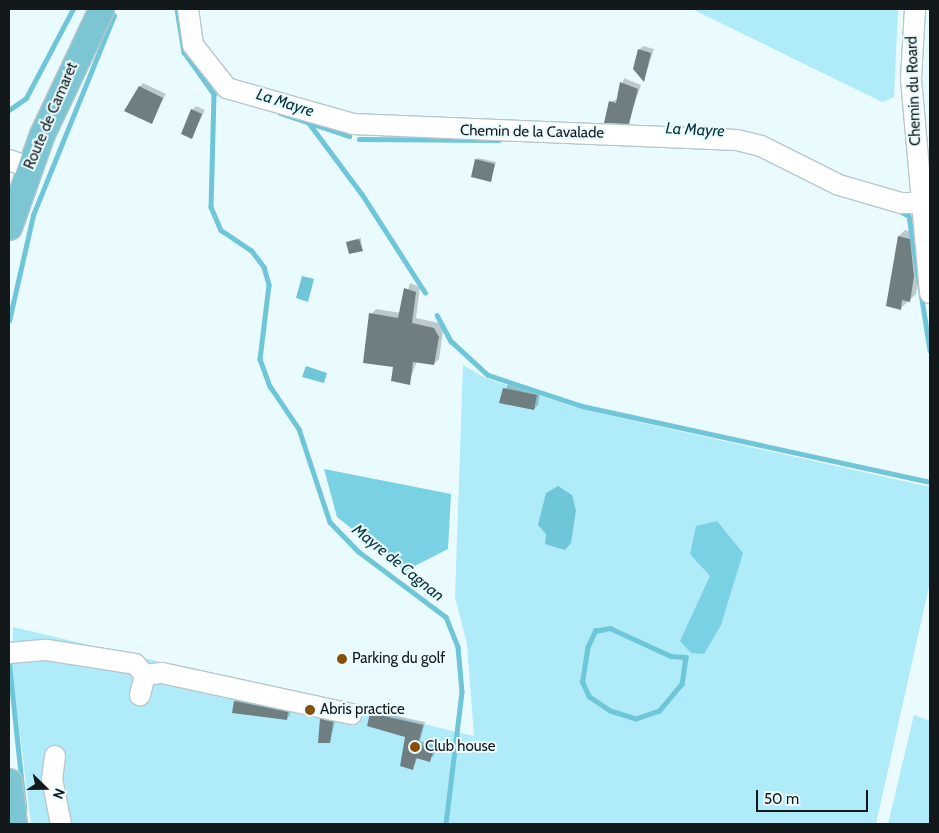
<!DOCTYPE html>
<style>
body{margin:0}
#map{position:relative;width:939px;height:833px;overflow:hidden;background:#eafbff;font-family:Cabin,sans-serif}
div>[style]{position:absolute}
.green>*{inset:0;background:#afebf8}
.forest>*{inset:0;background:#7ad1e4}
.water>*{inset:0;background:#6ec6d8}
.shadow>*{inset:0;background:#0003}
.stream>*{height:4.5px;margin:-2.25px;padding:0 2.25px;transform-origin:2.25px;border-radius:2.25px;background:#6ec6d8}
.building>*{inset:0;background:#6f7e81}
.roads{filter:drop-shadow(1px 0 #b7c7cb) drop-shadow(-1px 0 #b7c7cb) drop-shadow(0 1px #b7c7cb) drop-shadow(0 -1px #b7c7cb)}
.minor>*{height:20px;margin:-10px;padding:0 10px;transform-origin:10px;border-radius:10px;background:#fff}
.major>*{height:25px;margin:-12.5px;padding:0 12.5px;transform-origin:12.5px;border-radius:12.5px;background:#7cc5d3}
.dots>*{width:14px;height:14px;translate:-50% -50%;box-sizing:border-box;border:2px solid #eafbff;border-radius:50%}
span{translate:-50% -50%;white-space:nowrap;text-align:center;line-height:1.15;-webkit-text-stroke:4px #eafbff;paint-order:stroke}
.street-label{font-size:15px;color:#13191a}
.poi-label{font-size:15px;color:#13191a}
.left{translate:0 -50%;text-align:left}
.water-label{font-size:16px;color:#07333b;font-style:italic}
.frame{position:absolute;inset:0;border:10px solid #13191a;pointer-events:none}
.north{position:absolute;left:20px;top:763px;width:50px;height:50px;-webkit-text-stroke:4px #eafbff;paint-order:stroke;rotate:112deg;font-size:14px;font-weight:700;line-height:20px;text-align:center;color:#13191a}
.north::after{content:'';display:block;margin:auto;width:18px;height:22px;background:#13191a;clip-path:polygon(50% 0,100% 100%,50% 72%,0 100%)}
.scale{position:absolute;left:756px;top:790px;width:112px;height:22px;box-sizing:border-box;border:2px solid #13191a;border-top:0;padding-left:6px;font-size:15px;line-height:18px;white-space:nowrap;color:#13191a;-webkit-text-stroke:4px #eafbff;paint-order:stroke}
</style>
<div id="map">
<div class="green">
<i style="clip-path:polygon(692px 9px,898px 9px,894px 97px,882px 102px)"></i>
<i style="clip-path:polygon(463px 365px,485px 378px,581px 409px,930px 487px,930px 582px,876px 824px,31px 824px,12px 670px,13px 627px,474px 736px,467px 644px,455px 597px)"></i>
<i style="clip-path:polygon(914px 715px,930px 721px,930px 824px,888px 824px)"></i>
</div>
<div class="forest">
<i style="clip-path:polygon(324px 469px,451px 494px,448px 549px,405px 571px,337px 517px)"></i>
<i style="clip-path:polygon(717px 521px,743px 553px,721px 625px,704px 654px,691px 653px,680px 641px,710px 576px,690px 554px,696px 526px)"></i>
</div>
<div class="water">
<i style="clip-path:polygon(302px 276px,314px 279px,308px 302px,296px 298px)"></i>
<i style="clip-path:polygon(306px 366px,327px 373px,324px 383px,302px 377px)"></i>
<i style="clip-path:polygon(558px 486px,572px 495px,576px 510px,571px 543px,565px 550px,545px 544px,546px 534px,538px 525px,546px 493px)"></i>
</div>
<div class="shadow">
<i style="clip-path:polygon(643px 46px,654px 49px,644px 80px,639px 50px)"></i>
<i style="clip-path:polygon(624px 78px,641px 85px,628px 122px,610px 102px,618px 99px)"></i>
<i style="clip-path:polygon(143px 83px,166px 94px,151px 122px,140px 87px)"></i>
<i style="clip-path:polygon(196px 106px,205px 110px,191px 138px,192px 110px)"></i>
<i style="clip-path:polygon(478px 158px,496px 162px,490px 180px,477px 160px)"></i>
<i style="clip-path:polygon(905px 230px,916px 233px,920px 269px,916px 294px,901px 308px,899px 236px)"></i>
<i style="clip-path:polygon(361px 238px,362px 250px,348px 243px,349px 241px)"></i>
<i style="clip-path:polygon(410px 283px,420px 287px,416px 318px,439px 323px,443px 331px,439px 359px,434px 364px,417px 361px,409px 383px,395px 366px,371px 314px,376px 309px,401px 313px)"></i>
<i style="clip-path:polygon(508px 384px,540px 391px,538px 405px,534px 409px,501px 402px)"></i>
<i style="clip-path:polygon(239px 697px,291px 709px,290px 715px,286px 719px,235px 701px)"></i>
<i style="clip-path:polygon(374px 711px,425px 722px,420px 741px,437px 746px,433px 757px,418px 757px,413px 768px,407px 736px,371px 714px)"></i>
<i style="clip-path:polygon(325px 716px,336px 718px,330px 742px,321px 720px)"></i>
</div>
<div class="stream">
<i style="left:177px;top:9px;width:44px;rotate:80.8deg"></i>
<i style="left:184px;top:52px;width:52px;rotate:54.5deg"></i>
<i style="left:214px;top:94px;width:113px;rotate:91.5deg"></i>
<i style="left:211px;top:207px;width:25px;rotate:67deg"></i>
<i style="left:221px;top:230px;width:37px;rotate:34deg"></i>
<i style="left:252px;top:251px;width:20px;rotate:53deg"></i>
<i style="left:264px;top:267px;width:19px;rotate:74deg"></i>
<i style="left:269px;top:285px;width:75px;rotate:96.9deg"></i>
<i style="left:260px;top:359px;width:29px;rotate:70deg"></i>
<i style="left:270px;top:386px;width:52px;rotate:56deg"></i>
<i style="left:299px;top:429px;width:98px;rotate:71.6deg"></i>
<i style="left:330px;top:522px;width:40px;rotate:46deg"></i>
<i style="left:358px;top:551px;width:110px;rotate:36.9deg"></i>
<i style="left:446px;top:617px;width:32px;rotate:68deg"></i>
<i style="left:458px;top:647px;width:45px;rotate:84.9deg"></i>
<i style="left:462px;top:692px;width:133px;rotate:96.9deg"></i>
<i style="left:9px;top:110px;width:21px;rotate:-35deg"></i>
<i style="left:26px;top:98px;width:101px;rotate:-62.2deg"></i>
<i style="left:280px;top:113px;width:73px;rotate:18.4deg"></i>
<i style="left:309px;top:123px;width:89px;rotate:53.3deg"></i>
<i style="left:362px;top:194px;width:117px;rotate:57.3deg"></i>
<i style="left:359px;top:139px;width:140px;rotate:0.4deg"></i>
<i style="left:900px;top:211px;width:10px;rotate:29deg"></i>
<i style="left:909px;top:216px;width:136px;rotate:81.1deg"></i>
<i style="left:437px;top:315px;width:30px;rotate:62deg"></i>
<i style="left:451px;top:341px;width:50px;rotate:42.6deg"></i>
<i style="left:488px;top:375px;width:99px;rotate:18.3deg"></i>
<i style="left:582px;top:406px;width:356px;rotate:12.3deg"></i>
<i style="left:9px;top:321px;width:109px;rotate:-77.2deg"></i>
<i style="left:33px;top:215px;width:215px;rotate:-67.9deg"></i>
<i style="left:610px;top:628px;width:67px;rotate:24.7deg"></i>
<i style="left:671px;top:656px;width:15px;rotate:4deg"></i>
<i style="left:686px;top:657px;width:27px;rotate:98deg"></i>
<i style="left:682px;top:684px;width:35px;rotate:130deg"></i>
<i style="left:659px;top:711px;width:24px;rotate:161deg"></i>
<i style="left:636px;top:719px;width:27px;rotate:-163deg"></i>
<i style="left:610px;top:711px;width:25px;rotate:-146deg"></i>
<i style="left:589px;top:697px;width:17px;rotate:-115deg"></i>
<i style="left:582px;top:682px;width:36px;rotate:-81deg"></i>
<i style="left:588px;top:646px;width:17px;rotate:-65deg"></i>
<i style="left:595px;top:631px;width:15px;rotate:-11deg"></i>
<i style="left:9px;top:659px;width:152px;rotate:84deg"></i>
</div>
<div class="building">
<i style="clip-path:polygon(638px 49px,651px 53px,644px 82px,633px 69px)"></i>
<i style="clip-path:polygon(620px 82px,638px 89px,629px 124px,604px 123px,609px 101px,616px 103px)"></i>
<i style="clip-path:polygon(139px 86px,163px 98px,152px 124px,124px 111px)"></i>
<i style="clip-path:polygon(191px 109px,202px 114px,192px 139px,181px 134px)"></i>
<i style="clip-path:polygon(475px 159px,495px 164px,491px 182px,471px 177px)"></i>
<i style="clip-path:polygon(898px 236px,910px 239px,914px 276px,910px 302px,902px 300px,901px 310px,886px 306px)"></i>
<i style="clip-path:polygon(359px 239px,363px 251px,349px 254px,346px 242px)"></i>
<i style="clip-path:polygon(404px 288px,416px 292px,412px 323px,434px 328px,439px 337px,434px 365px,413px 362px,410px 385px,391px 381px,393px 367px,363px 363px,369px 313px,398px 318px)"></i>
<i style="clip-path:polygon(503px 388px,537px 395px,534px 410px,499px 403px)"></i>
<i style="clip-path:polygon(234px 701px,288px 712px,287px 720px,232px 713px)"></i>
<i style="clip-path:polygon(370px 713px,423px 725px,418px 744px,434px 749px,430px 762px,416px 758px,413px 770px,400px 766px,405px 737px,367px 726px)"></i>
<i style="clip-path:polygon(320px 719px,333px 722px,330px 743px,318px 743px)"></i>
</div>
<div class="roads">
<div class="minor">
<i style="left:188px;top:9px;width:36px;rotate:82deg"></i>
<i style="left:193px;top:45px;width:55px;rotate:51.7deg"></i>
<i style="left:227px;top:88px;width:131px;rotate:15.9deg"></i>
<i style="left:353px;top:124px;width:384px;rotate:2.4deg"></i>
<i style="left:737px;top:140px;width:25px;rotate:14deg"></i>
<i style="left:761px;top:146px;width:87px;rotate:26.6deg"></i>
<i style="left:839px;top:185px;width:65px;rotate:16.2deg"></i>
<i style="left:901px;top:203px;width:19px"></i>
<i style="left:915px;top:9px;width:70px;rotate:93.3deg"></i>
<i style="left:911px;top:79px;width:215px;rotate:84.9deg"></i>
<i style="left:9px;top:160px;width:20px;rotate:20deg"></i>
<i style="left:9px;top:653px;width:38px;rotate:-5deg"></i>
<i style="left:47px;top:650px;width:89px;rotate:9deg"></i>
<i style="left:135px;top:664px;width:15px;rotate:48deg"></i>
<i style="left:145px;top:675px;width:21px;rotate:104deg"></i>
<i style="left:145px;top:675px;width:17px;rotate:-7deg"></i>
<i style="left:162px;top:673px;width:194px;rotate:12.2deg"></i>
<i style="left:55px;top:756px;width:23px;rotate:97deg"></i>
<i style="left:52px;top:779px;width:46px;rotate:78.7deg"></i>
</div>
<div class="major">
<i style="left:9px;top:227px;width:99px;rotate:-70.5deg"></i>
<i style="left:42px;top:134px;width:138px;rotate:-64.7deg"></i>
<i style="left:9px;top:781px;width:43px;rotate:83.4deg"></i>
</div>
</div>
<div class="dots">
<i style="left:342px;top:659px;background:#874e04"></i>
<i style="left:310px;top:710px;background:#874e04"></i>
<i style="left:415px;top:747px;background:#874e04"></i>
</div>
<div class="street-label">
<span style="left:914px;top:91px;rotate:-92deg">Chemin du Roard</span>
<span style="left:51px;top:116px;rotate:-67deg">Route de Camaret</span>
<span style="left:532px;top:132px;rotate:1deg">Chemin de la Cavalade</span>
</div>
<div class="poi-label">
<span class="left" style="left:352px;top:659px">Parking du golf</span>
<span class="left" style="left:320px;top:710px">Abris practice</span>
<span class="left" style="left:425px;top:747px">Club house</span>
</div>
<div class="water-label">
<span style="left:285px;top:103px;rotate:18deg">La Mayre</span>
<span style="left:695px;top:130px;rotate:3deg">La Mayre</span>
<span style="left:398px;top:563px;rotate:39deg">Mayre de Cagnan</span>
</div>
<div class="frame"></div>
<div class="north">N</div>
<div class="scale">50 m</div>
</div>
